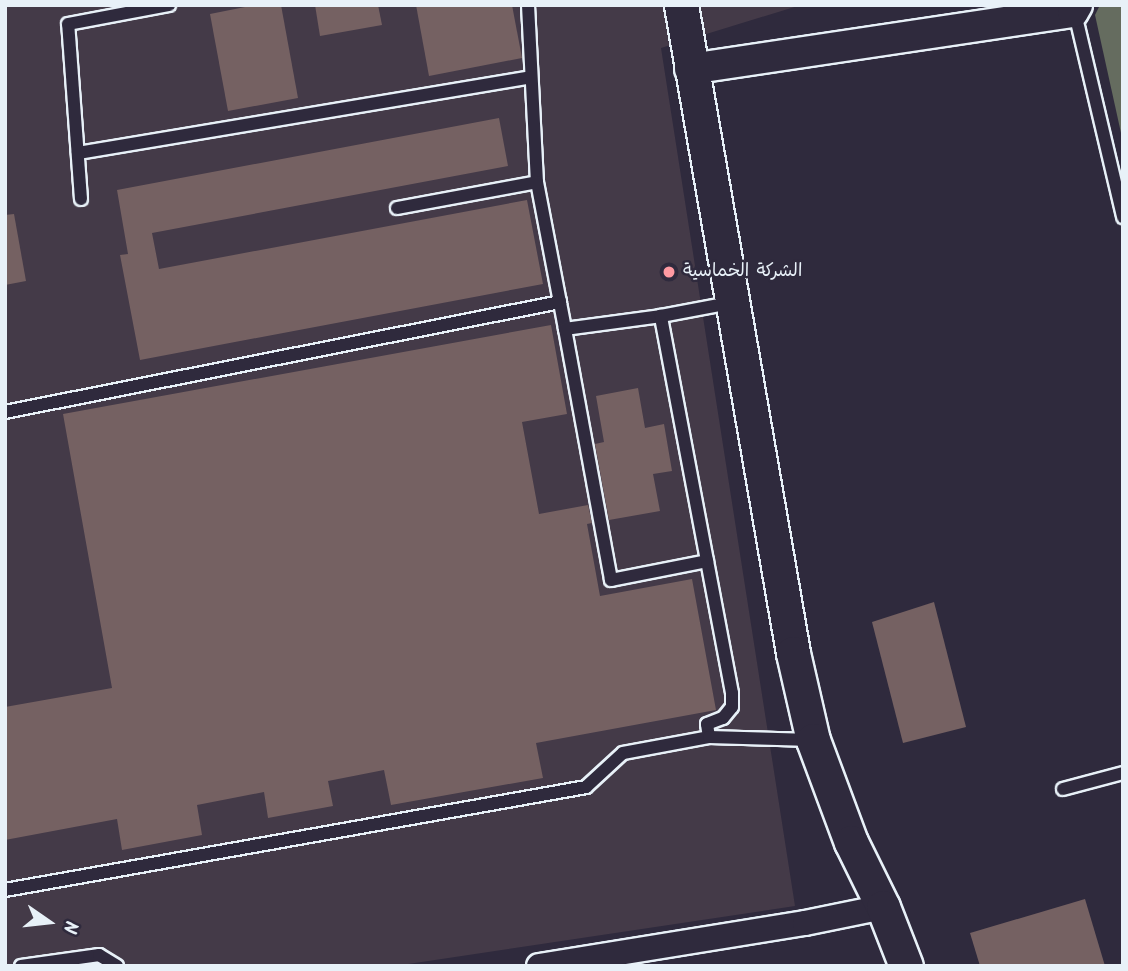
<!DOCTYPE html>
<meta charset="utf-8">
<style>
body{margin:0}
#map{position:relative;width:1128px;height:971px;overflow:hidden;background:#2f2a3d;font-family:Kalam,"Playpen Sans Arabic",sans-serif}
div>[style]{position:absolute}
.built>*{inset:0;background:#443a48}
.green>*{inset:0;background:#656c5f}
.building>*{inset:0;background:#756162}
.roads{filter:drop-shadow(2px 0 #e8f1f8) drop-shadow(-2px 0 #e8f1f8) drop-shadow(0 2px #e8f1f8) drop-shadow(0 -2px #e8f1f8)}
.service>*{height:12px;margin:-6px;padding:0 6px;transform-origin:6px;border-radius:6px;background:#2f2a3d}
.minor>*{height:24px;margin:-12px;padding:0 12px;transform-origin:12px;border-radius:12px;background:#2f2a3d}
.tertiary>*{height:30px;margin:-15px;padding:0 15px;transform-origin:15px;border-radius:15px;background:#2f2a3d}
.secondary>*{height:33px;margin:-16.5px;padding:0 16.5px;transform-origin:16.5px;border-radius:16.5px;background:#2f2a3d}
.dots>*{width:19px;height:19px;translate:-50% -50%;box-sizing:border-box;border:4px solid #2f2a3d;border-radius:50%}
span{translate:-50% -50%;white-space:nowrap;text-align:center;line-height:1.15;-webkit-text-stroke:5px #2f2a3d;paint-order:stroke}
.poi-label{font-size:18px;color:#e8f1f8}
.left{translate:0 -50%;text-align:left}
.frame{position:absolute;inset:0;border:7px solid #e8f1f8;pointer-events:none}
.north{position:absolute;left:14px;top:887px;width:70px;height:70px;-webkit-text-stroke:5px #2f2a3d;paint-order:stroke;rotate:104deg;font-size:19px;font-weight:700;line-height:28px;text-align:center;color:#e8f1f8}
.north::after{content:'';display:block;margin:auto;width:24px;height:32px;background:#e8f1f8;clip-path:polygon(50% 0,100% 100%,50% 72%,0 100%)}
</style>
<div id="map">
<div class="built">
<i style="clip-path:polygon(5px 5px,801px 5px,661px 48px,795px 906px,395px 966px,5px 966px)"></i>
</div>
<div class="green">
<i style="clip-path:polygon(1100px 5px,1123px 5px,1123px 142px,1095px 15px)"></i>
</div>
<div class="building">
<i style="clip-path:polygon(255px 5px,281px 5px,298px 98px,228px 111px,210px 14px)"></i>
<i style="clip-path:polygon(315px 5px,378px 5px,382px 25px,320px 36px)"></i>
<i style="clip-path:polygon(416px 5px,512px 5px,522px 58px,429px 76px)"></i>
<i style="clip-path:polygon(499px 118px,508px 166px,152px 233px,159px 269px,527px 200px,543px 284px,140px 360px,120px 255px,128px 254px,117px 190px)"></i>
<i style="clip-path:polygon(14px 214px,26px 281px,5px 285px,5px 215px)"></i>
<i style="clip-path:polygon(551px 325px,567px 414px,522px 422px,539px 514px,588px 505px,592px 523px,587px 524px,600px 596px,692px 579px,716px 710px,536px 743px,543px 778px,391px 805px,384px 770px,328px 781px,333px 806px,268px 818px,264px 792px,197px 805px,202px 835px,122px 850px,117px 819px,5px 840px,5px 707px,112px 688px,63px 414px)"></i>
<i style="clip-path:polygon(638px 388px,645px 428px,664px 424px,672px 471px,653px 474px,660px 511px,609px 520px,595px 444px,604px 442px,596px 396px)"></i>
<i style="clip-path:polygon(934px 602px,966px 727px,903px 743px,872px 622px)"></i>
<i style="clip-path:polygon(1085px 899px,1105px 966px,980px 966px,970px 933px)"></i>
</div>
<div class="roads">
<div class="service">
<i style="left:528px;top:5px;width:177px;rotate:87.1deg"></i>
<i style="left:537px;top:182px;width:150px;rotate:79.2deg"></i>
<i style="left:565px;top:329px;width:97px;rotate:-7.7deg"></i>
<i style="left:1074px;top:9px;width:214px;rotate:76.7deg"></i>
<i style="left:78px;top:153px;width:459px;rotate:-9.5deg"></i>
<i style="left:81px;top:199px;width:175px;rotate:-94.2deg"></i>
<i style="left:68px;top:24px;width:103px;rotate:-10.7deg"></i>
<i style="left:397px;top:208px;width:142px;rotate:-10.5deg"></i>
<i style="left:565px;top:329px;width:255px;rotate:79.6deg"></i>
<i style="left:611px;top:580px;width:98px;rotate:-11.2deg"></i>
<i style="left:5px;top:412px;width:566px;rotate:-11.21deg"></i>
<i style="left:709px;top:737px;width:13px;rotate:-99deg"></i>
<i style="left:707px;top:724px;width:17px;rotate:-21deg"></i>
<i style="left:723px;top:718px;width:14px;rotate:-51deg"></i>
<i style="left:732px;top:707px;width:14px;rotate:-90deg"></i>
<i style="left:732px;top:693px;width:384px;rotate:-100.7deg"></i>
<i style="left:661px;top:316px;width:70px;rotate:-10.7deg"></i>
<i style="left:1063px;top:789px;width:62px;rotate:-14.9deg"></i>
<i style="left:5px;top:890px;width:590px;rotate:-10.05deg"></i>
<i style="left:586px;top:787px;width:50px;rotate:-42.6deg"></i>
<i style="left:623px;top:753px;width:87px;rotate:-10.5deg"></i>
<i style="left:709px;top:737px;width:103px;rotate:1.7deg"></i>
<i style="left:21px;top:966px;width:79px;rotate:-8deg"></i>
<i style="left:99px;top:955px;width:21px;rotate:31deg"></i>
</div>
<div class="minor">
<i style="left:539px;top:966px;width:269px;rotate:-9.2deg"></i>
<i style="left:805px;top:923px;width:80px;rotate:-11.6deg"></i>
</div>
<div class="tertiary">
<i style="left:690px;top:69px;width:387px;rotate:-8.5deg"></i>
<i style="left:1073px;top:12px;width:8px;rotate:-60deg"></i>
</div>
<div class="secondary">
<i style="left:681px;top:5px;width:658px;rotate:80.19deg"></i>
<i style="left:793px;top:653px;width:89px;rotate:77.1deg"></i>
<i style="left:813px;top:740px;width:109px;rotate:69.6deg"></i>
<i style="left:851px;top:842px;width:72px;rotate:63.8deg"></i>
<i style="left:883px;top:907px;width:63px;rotate:68.7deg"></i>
</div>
</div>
<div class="dots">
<i style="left:669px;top:272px;background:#ff9aa2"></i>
</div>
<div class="poi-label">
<span class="left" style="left:683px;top:272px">الشركة الخماسية</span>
</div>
<div class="frame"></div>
<div class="north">N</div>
</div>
